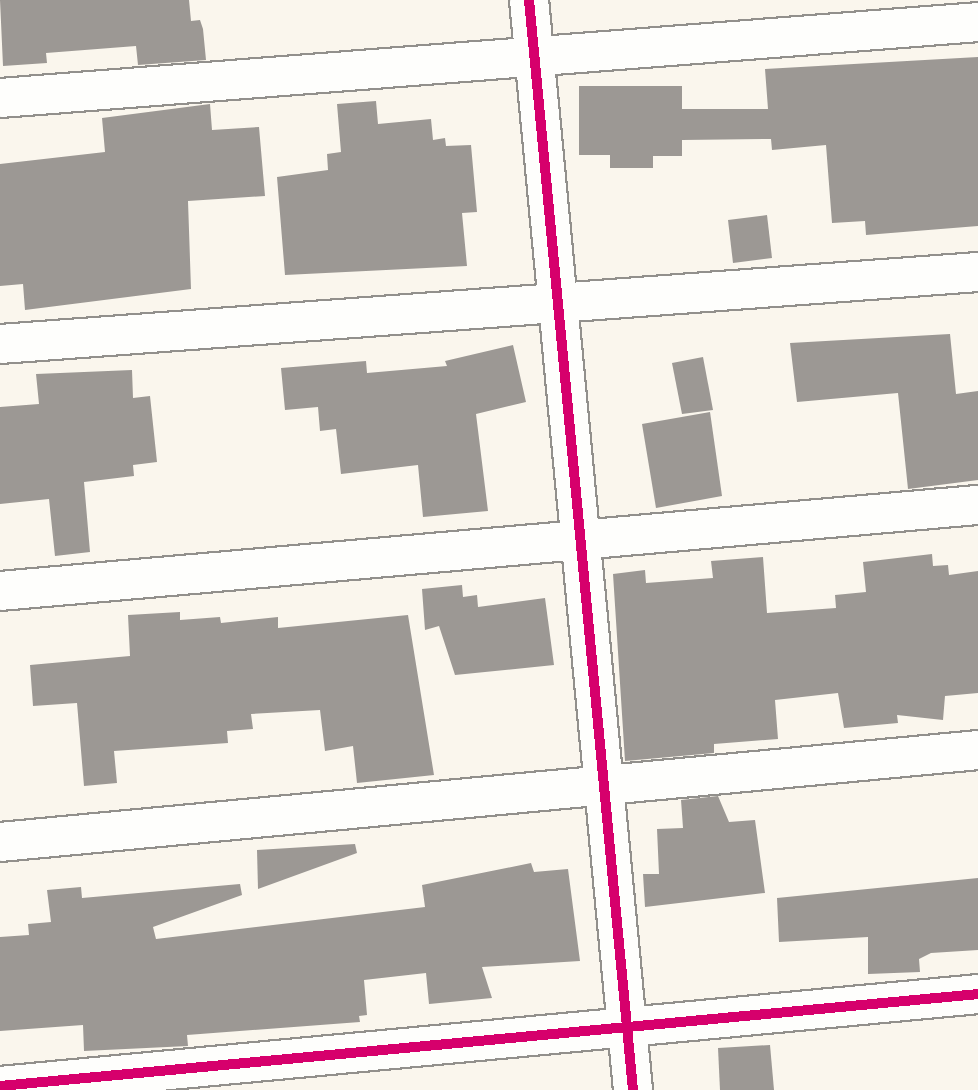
<!DOCTYPE html>
<style>
body{margin:0}
#map{position:relative;width:978px;height:1090px;overflow:hidden;background:#faf6ed;font-family:Bitter,serif}
div>[style]{position:absolute}
.building>*{inset:0;background:#9c9894}
.roads{filter:drop-shadow(2px 0 #92908c) drop-shadow(-2px 0 #92908c) drop-shadow(0 2px #92908c) drop-shadow(0 -2px #92908c)}
.minor>*{height:38px;margin:-19px;padding:0 19px;transform-origin:19px;border-radius:19px;background:#fefefc}
.cycleway>*{height:10px;margin:-5px;padding:0 5px;transform-origin:5px;border-radius:5px;background:#d6006c}
span{translate:-50% -50%;white-space:nowrap;text-align:center;line-height:1.15;-webkit-text-stroke:7px #fff;paint-order:stroke}
</style>
<div id="map">
<div class="building">
<i style="clip-path:polygon(0 0,189px 0,191px 21px,200px 20px,203px 29px,206px 60px,138px 65px,136px 46px,46px 53px,47px 63px,3px 66px)"></i>
<i style="clip-path:polygon(978px 57px,978px 226px,866px 235px,865px 221px,832px 223px,826px 145px,772px 150px,771px 139px,682px 140px,682px 156px,653px 156px,653px 168px,610px 168px,610px 155px,579px 155px,579px 86px,682px 86px,682px 109px,768px 109px,765px 69px)"></i>
<i style="clip-path:polygon(376px 101px,378px 124px,431px 119px,433px 140px,445px 138px,446px 146px,471px 145px,477px 212px,462px 213px,467px 266px,285px 275px,277px 177px,328px 170px,327px 154px,341px 152px,337px 104px)"></i>
<i style="clip-path:polygon(210px 104px,212px 130px,259px 127px,265px 196px,188px 201px,191px 289px,25px 310px,23px 284px,0 286px,0 164px,105px 152px,102px 118px)"></i>
<i style="clip-path:polygon(767px 215px,772px 258px,733px 263px,728px 220px)"></i>
<i style="clip-path:polygon(950px 334px,956px 394px,978px 391px,978px 480px,908px 489px,898px 393px,797px 402px,790px 343px)"></i>
<i style="clip-path:polygon(513px 345px,526px 402px,476px 414px,488px 511px,423px 517px,418px 465px,341px 474px,336px 429px,320px 431px,318px 407px,285px 410px,281px 368px,366px 361px,367px 373px,447px 366px,445px 361px)"></i>
<i style="clip-path:polygon(703px 357px,713px 410px,682px 414px,672px 363px)"></i>
<i style="clip-path:polygon(132px 370px,133px 398px,150px 396px,157px 462px,133px 465px,134px 476px,84px 482px,90px 552px,55px 556px,49px 499px,0 504px,0 407px,39px 404px,36px 374px)"></i>
<i style="clip-path:polygon(710px 412px,722px 496px,656px 508px,642px 424px)"></i>
<i style="clip-path:polygon(932px 554px,933px 566px,948px 565px,949px 575px,978px 571px,978px 693px,945px 696px,943px 720px,897px 715px,898px 723px,844px 728px,838px 693px,775px 700px,778px 739px,714px 744px,714px 753px,625px 761px,613px 574px,645px 570px,646px 583px,713px 578px,711px 561px,763px 557px,767px 613px,836px 608px,835px 595px,866px 592px,863px 562px)"></i>
<i style="clip-path:polygon(462px 585px,463px 597px,477px 595px,478px 607px,545px 598px,554px 665px,455px 675px,439px 626px,425px 630px,422px 589px)"></i>
<i style="clip-path:polygon(180px 612px,180px 620px,220px 617px,221px 623px,278px 617px,278px 628px,408px 615px,434px 775px,357px 783px,353px 746px,325px 751px,320px 710px,251px 714px,253px 729px,227px 731px,228px 743px,114px 751px,117px 783px,84px 786px,77px 703px,33px 706px,30px 665px,130px 656px,128px 615px)"></i>
<i style="clip-path:polygon(718px 796px,729px 822px,755px 820px,765px 893px,645px 907px,643px 874px,659px 874px,657px 829px,683px 828px,681px 800px)"></i>
<i style="clip-path:polygon(355px 844px,357px 853px,258px 889px,257px 850px)"></i>
<i style="clip-path:polygon(531px 863px,534px 872px,568px 869px,580px 961px,482px 967px,492px 998px,429px 1004px,426px 973px,364px 980px,367px 1015px,359px 1016px,360px 1022px,187px 1035px,188px 1046px,84px 1051px,83px 1025px,0 1031px,0 937px,29px 935px,28px 924px,51px 922px,47px 890px,81px 887px,82px 898px,240px 884px,242px 895px,153px 927px,156px 939px,425px 907px,422px 885px)"></i>
<i style="clip-path:polygon(978px 878px,978px 950px,931px 953px,919px 959px,920px 972px,868px 974px,868px 937px,779px 942px,777px 898px)"></i>
<i style="clip-path:polygon(770px 1045px,774px 1090px,720px 1090px,718px 1048px)"></i>
</div>
<div class="roads">
<div class="minor">
<i style="left:529px;top:0;width:1095px;rotate:84.55deg"></i>
<i style="left:0;top:98px;width:981px;rotate:-4.44deg"></i>
<i style="left:0;top:344px;width:981px;rotate:-4.21deg"></i>
<i style="left:0;top:591px;width:982px;rotate:-5.03deg"></i>
<i style="left:0;top:842px;width:982px;rotate:-5.37deg"></i>
<i style="left:0;top:1086px;width:982px;rotate:-5.37deg"></i>
</div>
</div>
<div class="cycleway">
<i style="left:529px;top:0;width:1095px;rotate:84.55deg"></i>
<i style="left:0;top:1086px;width:982px;rotate:-5.37deg"></i>
</div>
</div>
